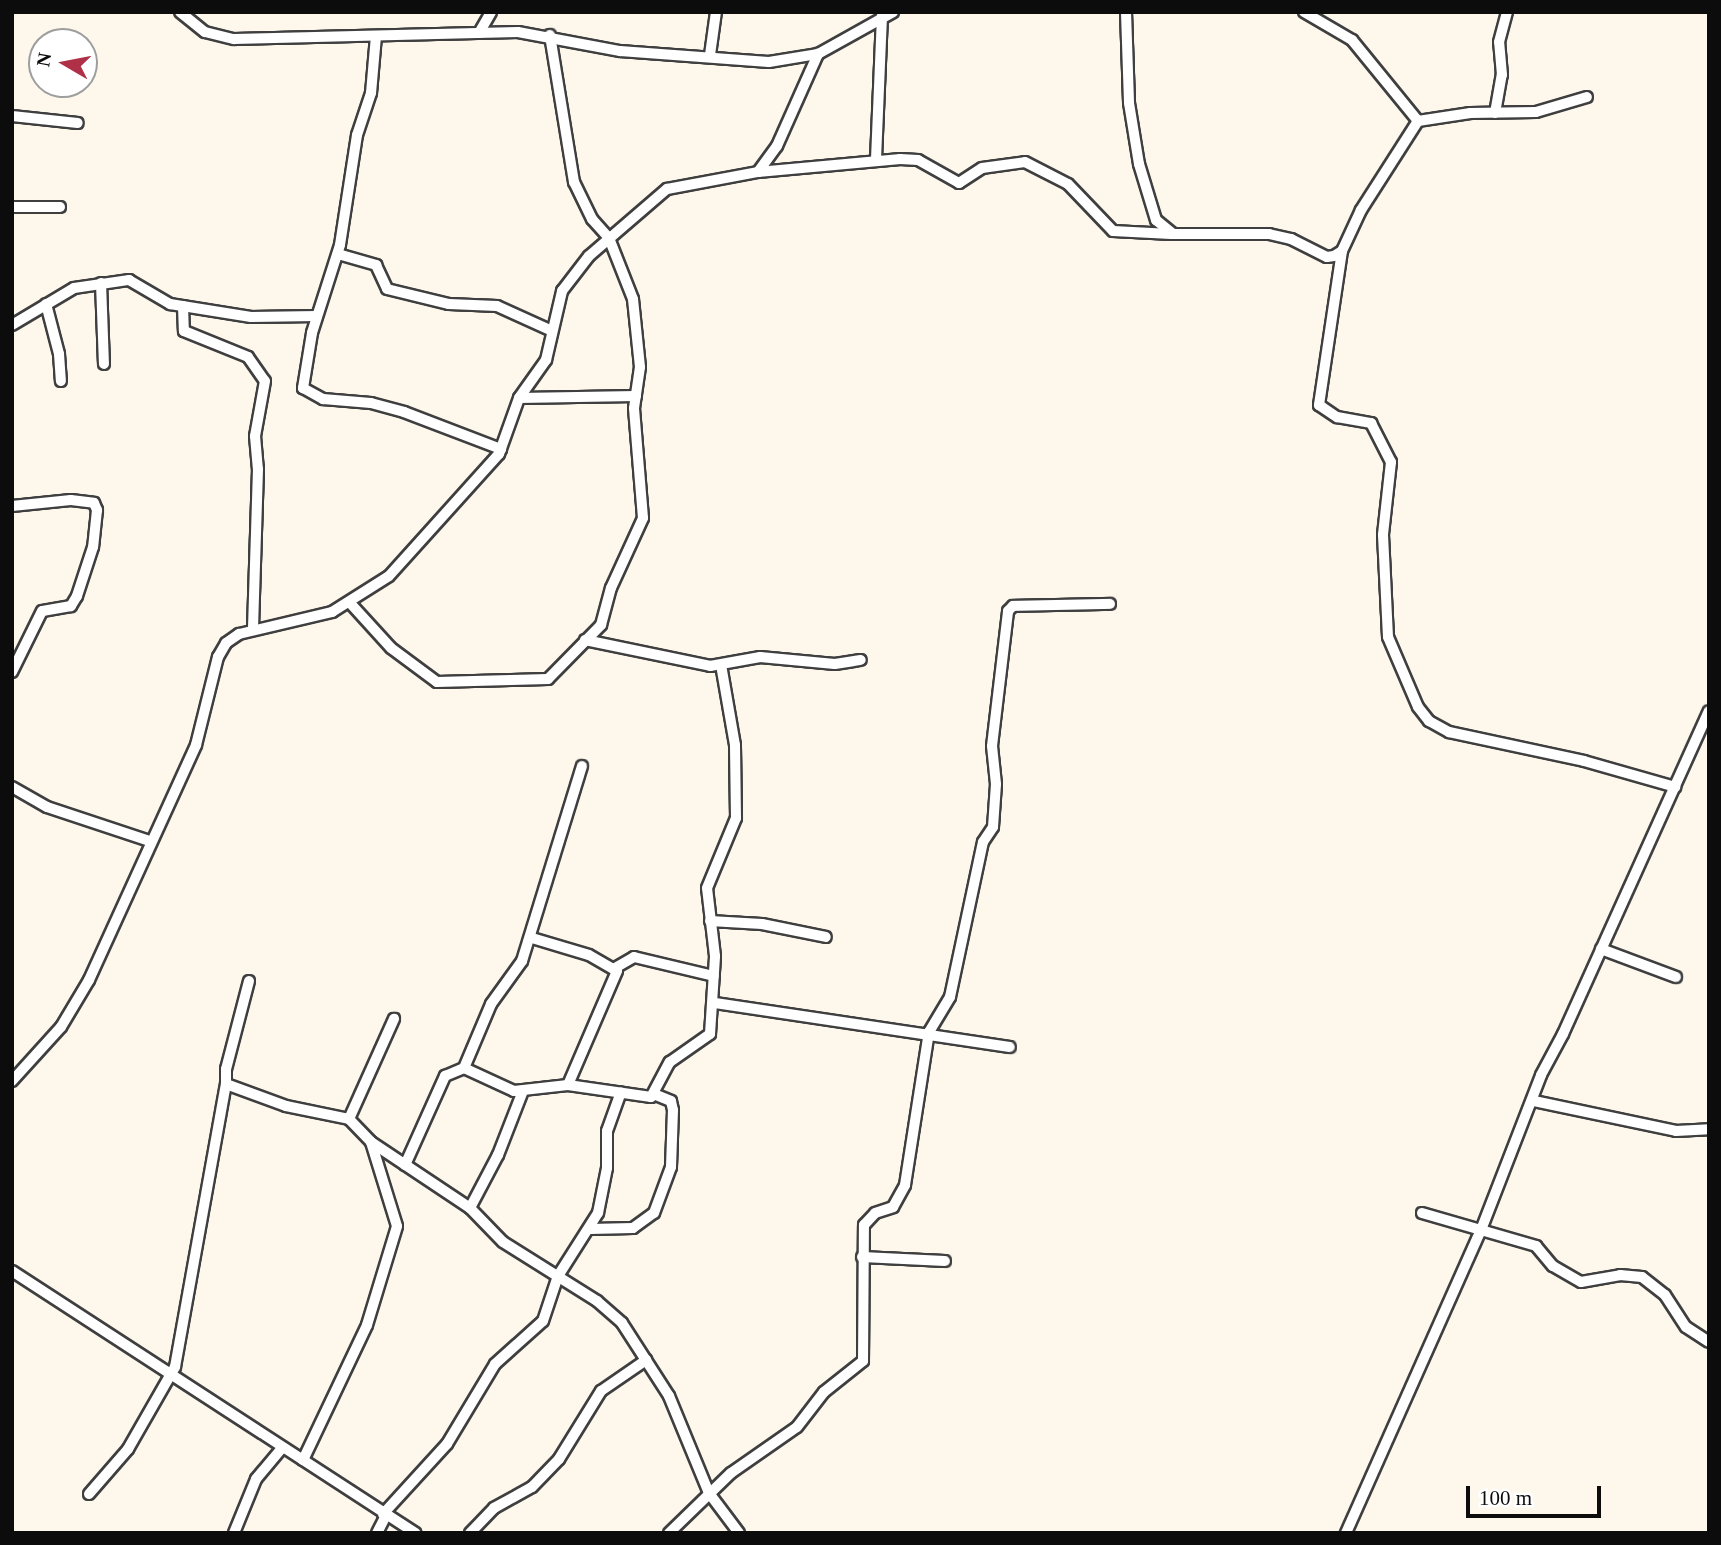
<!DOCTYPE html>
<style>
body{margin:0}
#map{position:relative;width:1721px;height:1545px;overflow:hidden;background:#fdf7ec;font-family:Georgia,serif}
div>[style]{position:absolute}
.roads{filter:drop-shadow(2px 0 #3f3f3f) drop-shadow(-2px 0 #3f3f3f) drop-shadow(0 2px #3f3f3f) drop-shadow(0 -2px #3f3f3f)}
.minor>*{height:10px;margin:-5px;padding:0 5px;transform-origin:5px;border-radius:5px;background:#fff}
span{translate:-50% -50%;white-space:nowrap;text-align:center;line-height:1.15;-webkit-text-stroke:7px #fff;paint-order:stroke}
.frame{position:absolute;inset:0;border:14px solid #0c0c0c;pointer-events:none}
.north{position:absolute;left:28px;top:28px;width:70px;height:70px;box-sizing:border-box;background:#fff;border:2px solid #9e9e9e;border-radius:50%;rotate:280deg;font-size:19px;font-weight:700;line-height:28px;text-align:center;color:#0c0c0c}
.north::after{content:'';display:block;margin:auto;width:24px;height:32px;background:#af3047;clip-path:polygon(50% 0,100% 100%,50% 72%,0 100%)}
.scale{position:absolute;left:1466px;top:1486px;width:135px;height:32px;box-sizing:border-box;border:4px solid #0c0c0c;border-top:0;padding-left:9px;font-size:21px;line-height:24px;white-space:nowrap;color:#0c0c0c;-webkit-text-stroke:5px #fff;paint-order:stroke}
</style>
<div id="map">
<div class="roads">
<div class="minor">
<i style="left:180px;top:12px;width:32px;rotate:39deg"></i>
<i style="left:205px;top:32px;width:30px;rotate:14deg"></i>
<i style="left:234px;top:39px;width:284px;rotate:-1.4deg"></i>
<i style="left:518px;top:32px;width:104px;rotate:10.6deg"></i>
<i style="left:620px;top:51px;width:149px;rotate:4.2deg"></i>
<i style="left:769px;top:62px;width:50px;rotate:-9.3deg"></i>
<i style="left:818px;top:54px;width:86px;rotate:-29.2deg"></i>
<i style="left:1126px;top:12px;width:91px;rotate:88.1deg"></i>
<i style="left:1129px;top:103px;width:62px;rotate:80.7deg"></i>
<i style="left:1139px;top:164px;width:59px;rotate:73.1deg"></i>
<i style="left:1156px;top:220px;width:22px;rotate:39deg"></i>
<i style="left:1173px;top:234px;width:96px"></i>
<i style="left:1269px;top:234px;width:23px;rotate:13deg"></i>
<i style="left:1291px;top:239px;width:40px;rotate:26.6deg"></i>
<i style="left:1327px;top:257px;width:7px;rotate:-8deg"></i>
<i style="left:1334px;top:256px;width:9px;rotate:-32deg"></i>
<i style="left:1342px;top:251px;width:45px;rotate:-65.1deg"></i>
<i style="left:1361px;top:210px;width:106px;rotate:-57.4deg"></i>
<i style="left:1304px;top:12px;width:56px;rotate:30.3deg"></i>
<i style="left:1352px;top:40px;width:104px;rotate:50.8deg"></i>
<i style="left:1418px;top:121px;width:53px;rotate:-8.7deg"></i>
<i style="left:1470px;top:113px;width:66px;rotate:-0.9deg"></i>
<i style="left:1536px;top:112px;width:53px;rotate:-16.4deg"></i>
<i style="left:479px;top:33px;width:24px;rotate:-60deg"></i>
<i style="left:376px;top:36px;width:57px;rotate:95deg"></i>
<i style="left:371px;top:93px;width:44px;rotate:108.4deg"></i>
<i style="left:357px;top:135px;width:111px;rotate:98.8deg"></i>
<i style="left:340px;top:245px;width:92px;rotate:107.7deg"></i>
<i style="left:312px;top:333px;width:56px;rotate:99.3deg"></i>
<i style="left:303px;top:388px;width:23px;rotate:29deg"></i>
<i style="left:323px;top:399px;width:48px;rotate:4.8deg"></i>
<i style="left:371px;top:403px;width:34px;rotate:15deg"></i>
<i style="left:404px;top:412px;width:104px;rotate:20.9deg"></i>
<i style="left:710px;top:55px;width:43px;rotate:-82.1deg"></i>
<i style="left:1495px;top:113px;width:39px;rotate:-80deg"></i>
<i style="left:1502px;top:75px;width:33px;rotate:-95deg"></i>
<i style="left:1499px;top:42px;width:31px;rotate:-75deg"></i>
<i style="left:12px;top:116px;width:66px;rotate:6.1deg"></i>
<i style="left:876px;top:159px;width:144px;rotate:-87.6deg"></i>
<i style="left:758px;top:172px;width:143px;rotate:-5.2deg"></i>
<i style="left:900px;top:159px;width:18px;rotate:3deg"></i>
<i style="left:918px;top:160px;width:47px;rotate:29.3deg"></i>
<i style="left:959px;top:183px;width:27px;rotate:-33deg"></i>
<i style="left:982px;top:168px;width:43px;rotate:-7.9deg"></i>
<i style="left:1025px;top:162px;width:48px;rotate:27.1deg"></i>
<i style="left:1068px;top:184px;width:65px;rotate:46.2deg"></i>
<i style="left:1113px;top:231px;width:58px;rotate:3deg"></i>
<i style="left:12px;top:207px;width:48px"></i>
<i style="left:1342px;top:251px;width:156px;rotate:98.5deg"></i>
<i style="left:1319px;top:405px;width:22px;rotate:34deg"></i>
<i style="left:1337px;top:417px;width:35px;rotate:10deg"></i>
<i style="left:1371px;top:423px;width:44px;rotate:62.9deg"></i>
<i style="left:1391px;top:462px;width:73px;rotate:96.3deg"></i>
<i style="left:1383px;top:535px;width:102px;rotate:87.2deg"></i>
<i style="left:1388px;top:637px;width:76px;rotate:66.8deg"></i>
<i style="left:1418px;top:707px;width:18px;rotate:52deg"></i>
<i style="left:1429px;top:721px;width:23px;rotate:29deg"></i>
<i style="left:1449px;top:732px;width:138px;rotate:12.1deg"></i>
<i style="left:1584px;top:761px;width:95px;rotate:15.9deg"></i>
<i style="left:338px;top:254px;width:40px;rotate:16deg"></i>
<i style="left:376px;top:265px;width:26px;rotate:65deg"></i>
<i style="left:387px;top:289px;width:64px;rotate:13.6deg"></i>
<i style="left:449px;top:304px;width:48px;rotate:2.4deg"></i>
<i style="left:497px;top:306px;width:60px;rotate:24.4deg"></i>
<i style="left:101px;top:283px;width:81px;rotate:87.9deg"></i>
<i style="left:46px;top:304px;width:52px;rotate:75.4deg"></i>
<i style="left:59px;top:354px;width:27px;rotate:86deg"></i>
<i style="left:183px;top:306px;width:25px;rotate:88deg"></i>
<i style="left:184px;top:331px;width:69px;rotate:22.1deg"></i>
<i style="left:248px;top:357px;width:29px;rotate:55deg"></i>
<i style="left:265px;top:381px;width:56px;rotate:100.3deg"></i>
<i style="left:255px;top:436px;width:33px;rotate:85deg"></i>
<i style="left:258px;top:469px;width:161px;rotate:91.8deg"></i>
<i style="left:12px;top:325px;width:72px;rotate:-30.8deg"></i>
<i style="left:74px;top:288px;width:56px;rotate:-8.3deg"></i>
<i style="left:129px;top:280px;width:48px;rotate:30.3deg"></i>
<i style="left:170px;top:304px;width:82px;rotate:9.1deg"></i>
<i style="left:251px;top:317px;width:66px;rotate:-0.9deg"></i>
<i style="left:519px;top:398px;width:117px;rotate:-1deg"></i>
<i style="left:12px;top:506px;width:59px;rotate:-5.8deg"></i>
<i style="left:71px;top:500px;width:23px;rotate:7deg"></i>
<i style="left:94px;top:503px;width:8px;rotate:67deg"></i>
<i style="left:97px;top:510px;width:37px;rotate:96deg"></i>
<i style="left:93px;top:547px;width:52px;rotate:108.1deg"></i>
<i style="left:77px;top:596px;width:12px;rotate:121deg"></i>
<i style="left:71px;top:606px;width:29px;rotate:170deg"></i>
<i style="left:42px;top:611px;width:68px;rotate:116.2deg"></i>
<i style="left:351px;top:604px;width:59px;rotate:47.7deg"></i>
<i style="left:391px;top:648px;width:57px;rotate:36.5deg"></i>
<i style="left:437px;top:682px;width:111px;rotate:-1.5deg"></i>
<i style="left:548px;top:679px;width:76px;rotate:-45.5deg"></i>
<i style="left:601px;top:625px;width:38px;rotate:-75deg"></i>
<i style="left:611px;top:588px;width:77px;rotate:-65.4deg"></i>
<i style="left:643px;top:518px;width:110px;rotate:-94.7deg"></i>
<i style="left:634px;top:408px;width:41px;rotate:-81.7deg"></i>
<i style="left:640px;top:367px;width:68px;rotate:-95.9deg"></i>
<i style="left:633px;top:299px;width:66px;rotate:-111.5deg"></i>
<i style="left:609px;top:238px;width:25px;rotate:-132deg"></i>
<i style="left:592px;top:219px;width:41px;rotate:-115.9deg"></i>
<i style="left:574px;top:182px;width:149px;rotate:-99.3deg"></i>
<i style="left:585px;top:640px;width:128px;rotate:11.7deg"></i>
<i style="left:710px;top:666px;width:51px;rotate:-10.2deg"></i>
<i style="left:760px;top:657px;width:75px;rotate:5.3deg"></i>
<i style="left:835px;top:664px;width:26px;rotate:-9deg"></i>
<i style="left:12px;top:787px;width:40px;rotate:29.7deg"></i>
<i style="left:47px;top:807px;width:108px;rotate:18.3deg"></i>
<i style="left:710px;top:921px;width:52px;rotate:3.3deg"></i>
<i style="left:762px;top:924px;width:65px;rotate:11.5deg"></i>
<i style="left:532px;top:938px;width:59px;rotate:16.6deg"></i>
<i style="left:589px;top:955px;width:32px;rotate:30deg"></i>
<i style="left:617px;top:971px;width:124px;rotate:113.3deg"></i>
<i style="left:1601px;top:949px;width:80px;rotate:20.5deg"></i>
<i style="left:615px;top:968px;width:22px;rotate:-30deg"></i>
<i style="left:634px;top:957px;width:82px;rotate:13.4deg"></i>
<i style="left:249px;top:981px;width:91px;rotate:104.6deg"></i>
<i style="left:226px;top:1069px;width:15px;rotate:90deg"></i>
<i style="left:226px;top:1084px;width:64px;rotate:20.1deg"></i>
<i style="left:286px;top:1106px;width:64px;rotate:11.7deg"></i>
<i style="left:349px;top:1119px;width:32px;rotate:46deg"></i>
<i style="left:371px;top:1142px;width:119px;rotate:33.7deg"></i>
<i style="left:470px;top:1208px;width:47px;rotate:45.9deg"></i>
<i style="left:503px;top:1242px;width:111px;rotate:32.1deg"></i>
<i style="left:597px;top:1301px;width:33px;rotate:41deg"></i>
<i style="left:622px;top:1323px;width:87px;rotate:57.2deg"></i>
<i style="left:669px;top:1396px;width:105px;rotate:67.6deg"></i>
<i style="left:709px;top:1493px;width:50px;rotate:53.1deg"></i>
<i style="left:715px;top:1003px;width:298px;rotate:8.5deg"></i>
<i style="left:464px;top:1068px;width:55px;rotate:24.7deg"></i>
<i style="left:514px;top:1091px;width:54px;rotate:-6.3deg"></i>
<i style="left:568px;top:1085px;width:84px;rotate:8.2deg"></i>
<i style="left:651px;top:1097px;width:40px;rotate:-62deg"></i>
<i style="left:670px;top:1062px;width:49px;rotate:-35deg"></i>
<i style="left:710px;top:1034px;width:78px;rotate:-86.3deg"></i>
<i style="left:715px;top:956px;width:68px;rotate:-96.7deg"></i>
<i style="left:707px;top:888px;width:76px;rotate:-67.5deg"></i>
<i style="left:736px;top:818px;width:73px;rotate:-90.8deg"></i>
<i style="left:735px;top:745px;width:81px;rotate:-99.9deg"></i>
<i style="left:12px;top:1081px;width:73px;rotate:-47.8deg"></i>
<i style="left:61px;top:1027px;width:55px;rotate:-59.2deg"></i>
<i style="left:89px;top:980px;width:258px;rotate:-65.5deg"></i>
<i style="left:196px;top:745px;width:91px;rotate:-76deg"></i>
<i style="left:218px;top:657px;width:16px;rotate:-60deg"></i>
<i style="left:226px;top:643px;width:16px;rotate:-35deg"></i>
<i style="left:239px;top:634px;width:96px;rotate:-13.3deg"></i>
<i style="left:332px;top:612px;width:67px;rotate:-32.3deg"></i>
<i style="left:389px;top:576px;width:164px;rotate:-48deg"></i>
<i style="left:499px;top:454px;width:59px;rotate:-70.3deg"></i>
<i style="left:519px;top:398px;width:47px;rotate:-54.6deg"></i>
<i style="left:546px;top:360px;width:71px;rotate:-76.9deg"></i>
<i style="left:562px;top:291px;width:44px;rotate:-52.4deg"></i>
<i style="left:589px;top:256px;width:103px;rotate:-40.7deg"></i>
<i style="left:667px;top:189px;width:93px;rotate:-10.6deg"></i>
<i style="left:758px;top:172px;width:32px;rotate:-54deg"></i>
<i style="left:777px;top:146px;width:101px;rotate:-66deg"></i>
<i style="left:1534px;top:1101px;width:145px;rotate:11.9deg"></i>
<i style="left:1676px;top:1131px;width:33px;rotate:-3deg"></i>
<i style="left:349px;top:1119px;width:110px;rotate:-65.8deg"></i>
<i style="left:405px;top:1165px;width:98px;rotate:-65.8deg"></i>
<i style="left:445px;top:1076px;width:21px;rotate:-23deg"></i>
<i style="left:464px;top:1068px;width:69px;rotate:-67.1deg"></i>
<i style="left:491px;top:1004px;width:53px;rotate:-54.2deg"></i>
<i style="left:522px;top:961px;width:204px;rotate:-72.9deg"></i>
<i style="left:470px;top:1208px;width:60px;rotate:-62.2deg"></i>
<i style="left:498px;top:1155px;width:69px;rotate:-68.7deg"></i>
<i style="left:1422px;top:1213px;width:119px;rotate:16.1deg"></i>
<i style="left:1536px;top:1246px;width:26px;rotate:50deg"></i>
<i style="left:1553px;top:1266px;width:32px;rotate:30deg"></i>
<i style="left:1581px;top:1282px;width:40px;rotate:-10deg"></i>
<i style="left:1620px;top:1275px;width:22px;rotate:5deg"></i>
<i style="left:1642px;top:1277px;width:29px;rotate:38deg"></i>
<i style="left:1665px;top:1295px;width:38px;rotate:57deg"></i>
<i style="left:1686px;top:1327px;width:27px;rotate:33deg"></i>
<i style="left:590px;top:1229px;width:43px;rotate:-1.3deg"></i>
<i style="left:633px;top:1228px;width:26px;rotate:-36deg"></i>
<i style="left:654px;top:1213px;width:49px;rotate:-69.7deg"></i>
<i style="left:671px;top:1167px;width:57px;rotate:-88deg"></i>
<i style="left:673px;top:1110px;width:9px;rotate:-103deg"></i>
<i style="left:671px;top:1101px;width:18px;rotate:-158deg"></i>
<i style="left:862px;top:1257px;width:83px;rotate:2.8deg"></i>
<i style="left:12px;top:1271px;width:481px;rotate:33deg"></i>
<i style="left:303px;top:1460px;width:149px;rotate:-64.6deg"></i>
<i style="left:367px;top:1325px;width:103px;rotate:-73.1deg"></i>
<i style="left:397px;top:1226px;width:88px;rotate:-107.2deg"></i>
<i style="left:89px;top:1494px;width:60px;rotate:-49.1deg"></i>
<i style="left:128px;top:1449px;width:95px;rotate:-60.2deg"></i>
<i style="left:175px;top:1367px;width:288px;rotate:-79.8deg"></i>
<i style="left:383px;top:1514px;width:95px;rotate:-47.6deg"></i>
<i style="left:447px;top:1444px;width:93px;rotate:-59deg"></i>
<i style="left:495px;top:1364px;width:64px;rotate:-41.9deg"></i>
<i style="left:543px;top:1321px;width:47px;rotate:-71.6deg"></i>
<i style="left:558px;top:1276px;width:75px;rotate:-57.6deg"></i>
<i style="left:598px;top:1213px;width:46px;rotate:-78.7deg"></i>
<i style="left:607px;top:1168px;width:37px;rotate:-90deg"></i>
<i style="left:607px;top:1131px;width:41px;rotate:-70.3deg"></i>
<i style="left:234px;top:1533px;width:58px;rotate:-67.8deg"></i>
<i style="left:256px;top:1479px;width:39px;rotate:-50deg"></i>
<i style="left:377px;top:1533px;width:20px;rotate:-63deg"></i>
<i style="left:470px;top:1533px;width:35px;rotate:-46deg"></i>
<i style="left:494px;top:1508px;width:43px;rotate:-28.9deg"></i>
<i style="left:532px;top:1487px;width:39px;rotate:-46deg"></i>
<i style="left:559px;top:1459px;width:80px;rotate:-58.3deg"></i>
<i style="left:601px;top:1391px;width:55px;rotate:-34.6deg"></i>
<i style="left:669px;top:1533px;width:86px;rotate:-44.1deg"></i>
<i style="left:731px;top:1473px;width:80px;rotate:-34.9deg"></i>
<i style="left:797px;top:1427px;width:44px;rotate:-52.4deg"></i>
<i style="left:824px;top:1392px;width:50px;rotate:-38.5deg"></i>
<i style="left:863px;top:1361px;width:136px;rotate:-89.6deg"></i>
<i style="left:864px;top:1225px;width:16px;rotate:-47deg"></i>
<i style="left:875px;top:1213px;width:19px;rotate:-18deg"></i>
<i style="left:893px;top:1207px;width:25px;rotate:-61deg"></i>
<i style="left:905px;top:1185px;width:155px;rotate:-81.1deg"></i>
<i style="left:929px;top:1032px;width:41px;rotate:-59deg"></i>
<i style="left:950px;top:997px;width:158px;rotate:-78deg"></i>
<i style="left:983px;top:842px;width:18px;rotate:-56deg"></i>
<i style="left:993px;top:827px;width:43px;rotate:-86deg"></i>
<i style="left:996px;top:784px;width:38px;rotate:-96deg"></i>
<i style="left:992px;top:746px;width:136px;rotate:-83.2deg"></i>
<i style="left:1008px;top:611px;width:7px;rotate:-45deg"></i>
<i style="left:1013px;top:606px;width:97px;rotate:-1.2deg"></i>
<i style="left:1346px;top:1533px;width:332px;rotate:-66deg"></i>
<i style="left:1481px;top:1230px;width:166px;rotate:-68.8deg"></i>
<i style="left:1541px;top:1075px;width:47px;rotate:-61.8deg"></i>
<i style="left:1563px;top:1034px;width:354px;rotate:-65.7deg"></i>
</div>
</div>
<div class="frame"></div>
<div class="north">N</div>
<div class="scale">100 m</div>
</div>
